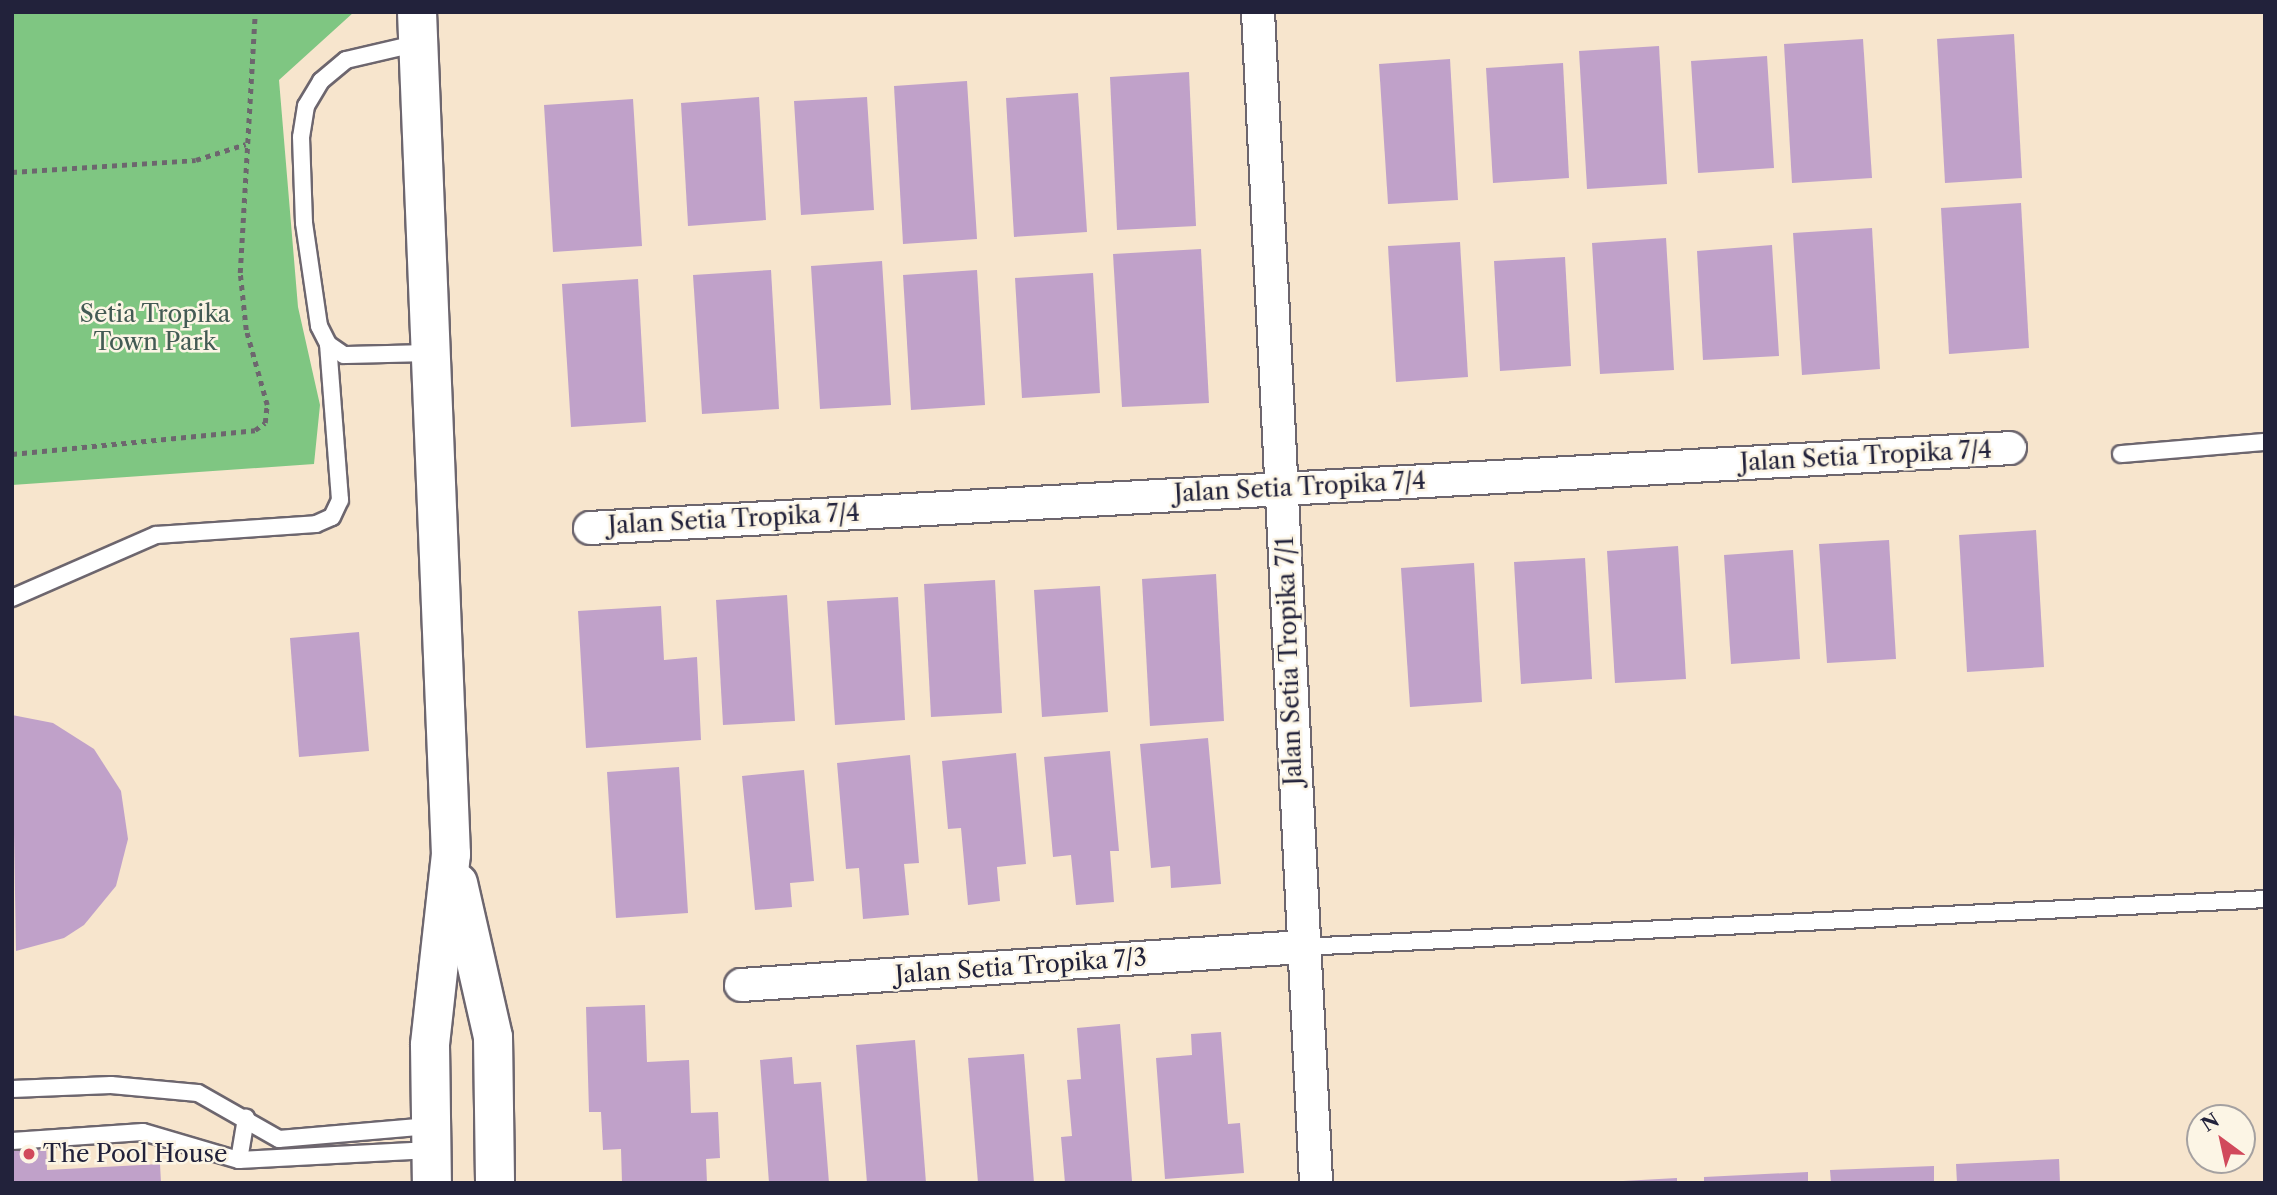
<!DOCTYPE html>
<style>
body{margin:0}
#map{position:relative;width:2277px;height:1195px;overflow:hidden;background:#f7e5cd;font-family:"Libre Caslon Text",serif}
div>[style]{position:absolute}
.green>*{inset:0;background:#7fc682}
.building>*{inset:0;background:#c0a1c9}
.path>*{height:4.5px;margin-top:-2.25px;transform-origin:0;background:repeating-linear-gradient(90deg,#6d666e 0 5px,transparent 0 10px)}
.roads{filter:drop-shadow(2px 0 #6d666e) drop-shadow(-2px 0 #6d666e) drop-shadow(0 2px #6d666e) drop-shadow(0 -2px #6d666e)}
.service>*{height:16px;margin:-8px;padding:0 8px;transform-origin:8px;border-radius:8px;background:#fff}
.minor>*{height:32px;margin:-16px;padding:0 16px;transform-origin:16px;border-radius:16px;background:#fff}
.tertiary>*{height:38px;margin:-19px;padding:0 19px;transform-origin:19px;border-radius:19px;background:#fff}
.dots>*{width:19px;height:19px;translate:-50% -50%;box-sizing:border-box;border:4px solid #fcf5e5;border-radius:50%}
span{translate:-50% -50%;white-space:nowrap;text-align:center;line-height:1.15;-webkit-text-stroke:5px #fcf5e5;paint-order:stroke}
.park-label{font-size:24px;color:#435b54}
.street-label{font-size:24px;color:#22223b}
.poi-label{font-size:24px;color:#22223b}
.left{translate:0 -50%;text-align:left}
.frame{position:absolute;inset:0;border:14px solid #22223b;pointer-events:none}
.north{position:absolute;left:2186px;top:1104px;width:70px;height:70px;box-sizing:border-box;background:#fcf5e5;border:2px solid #a5a1a1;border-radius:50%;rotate:327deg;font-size:19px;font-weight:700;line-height:28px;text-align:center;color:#22223b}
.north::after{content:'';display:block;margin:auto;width:24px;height:32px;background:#d1495b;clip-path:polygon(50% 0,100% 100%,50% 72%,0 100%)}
</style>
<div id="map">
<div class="green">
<i style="clip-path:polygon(12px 12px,354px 12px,279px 80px,298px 307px,320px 405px,314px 464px,12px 485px)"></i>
</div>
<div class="building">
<i style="clip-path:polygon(2014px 34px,2022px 178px,1945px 183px,1937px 39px)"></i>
<i style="clip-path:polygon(1863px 39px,1872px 178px,1792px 183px,1784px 44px)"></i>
<i style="clip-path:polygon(1659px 46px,1667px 184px,1587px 189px,1579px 51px)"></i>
<i style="clip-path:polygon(1767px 56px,1774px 168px,1698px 173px,1691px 61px)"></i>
<i style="clip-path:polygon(1450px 59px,1458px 200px,1388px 204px,1379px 64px)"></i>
<i style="clip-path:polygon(1563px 63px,1569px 178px,1493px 183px,1486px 68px)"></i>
<i style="clip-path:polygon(1189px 72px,1196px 226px,1117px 230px,1110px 77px)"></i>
<i style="clip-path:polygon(967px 81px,977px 239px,903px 244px,894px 86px)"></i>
<i style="clip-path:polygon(1078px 93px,1087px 232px,1014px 237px,1006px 98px)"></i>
<i style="clip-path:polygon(759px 97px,766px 220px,688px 226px,681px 103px)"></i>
<i style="clip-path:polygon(867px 97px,874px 210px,801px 215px,794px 101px)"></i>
<i style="clip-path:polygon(633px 99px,642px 246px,553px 252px,544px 105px)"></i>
<i style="clip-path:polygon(2021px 203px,2029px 348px,1949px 354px,1941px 208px)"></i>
<i style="clip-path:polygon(1872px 228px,1880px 369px,1802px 375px,1793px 233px)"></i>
<i style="clip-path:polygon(1666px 238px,1674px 370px,1600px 374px,1592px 243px)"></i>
<i style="clip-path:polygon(1460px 242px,1468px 377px,1396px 382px,1388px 246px)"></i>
<i style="clip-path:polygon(1772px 245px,1779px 356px,1703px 360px,1697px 251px)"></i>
<i style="clip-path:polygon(1201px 249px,1209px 403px,1122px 407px,1113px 254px)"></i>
<i style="clip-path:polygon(1565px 257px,1571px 366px,1500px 371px,1494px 261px)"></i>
<i style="clip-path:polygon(882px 261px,891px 405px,820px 409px,811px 266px)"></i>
<i style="clip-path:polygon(771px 270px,779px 409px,702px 414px,693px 275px)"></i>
<i style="clip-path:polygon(977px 270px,985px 405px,911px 410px,903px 275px)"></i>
<i style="clip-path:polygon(1093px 273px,1100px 393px,1022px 398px,1015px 278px)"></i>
<i style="clip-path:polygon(638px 279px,646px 422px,571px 427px,562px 284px)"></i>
<i style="clip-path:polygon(2036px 530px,2044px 667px,1967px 672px,1959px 535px)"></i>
<i style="clip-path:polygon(1889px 540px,1896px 659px,1827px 663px,1819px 544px)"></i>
<i style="clip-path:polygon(1678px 546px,1686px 679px,1615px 683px,1607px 551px)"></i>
<i style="clip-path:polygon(1793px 550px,1800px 659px,1731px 664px,1724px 555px)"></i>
<i style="clip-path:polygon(1585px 558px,1592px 679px,1521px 684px,1514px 562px)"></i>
<i style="clip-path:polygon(1474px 563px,1482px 702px,1410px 707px,1401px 568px)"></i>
<i style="clip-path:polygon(1216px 574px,1224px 721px,1150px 726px,1142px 579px)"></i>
<i style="clip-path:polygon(995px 580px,1002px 713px,931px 717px,924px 584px)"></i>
<i style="clip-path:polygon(1100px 586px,1108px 712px,1042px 717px,1034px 590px)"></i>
<i style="clip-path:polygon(787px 595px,795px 721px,723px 725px,716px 600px)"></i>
<i style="clip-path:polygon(898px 597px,905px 720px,835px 725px,827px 601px)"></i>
<i style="clip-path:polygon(661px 606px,664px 660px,697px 657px,701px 740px,586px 748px,578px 611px)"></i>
<i style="clip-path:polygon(359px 632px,369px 751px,299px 757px,290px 638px)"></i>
<i style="clip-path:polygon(12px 715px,53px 723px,94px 749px,121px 791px,128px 839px,116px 886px,84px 925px,64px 938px,16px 951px)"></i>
<i style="clip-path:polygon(1208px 738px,1221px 884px,1171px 888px,1170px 866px,1151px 868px,1140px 744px)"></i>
<i style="clip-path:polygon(1110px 751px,1119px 851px,1110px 851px,1114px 902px,1076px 905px,1071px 855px,1053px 857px,1044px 757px)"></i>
<i style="clip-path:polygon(1016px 753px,1026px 864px,997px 867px,1000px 901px,968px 905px,961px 828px,948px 829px,942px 761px)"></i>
<i style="clip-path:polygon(910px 755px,919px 863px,904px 864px,909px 915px,863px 919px,859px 868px,846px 869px,837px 763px)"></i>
<i style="clip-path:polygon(679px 767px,688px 913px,616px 918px,607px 772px)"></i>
<i style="clip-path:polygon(804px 770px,814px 881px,790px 883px,792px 907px,755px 910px,742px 776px)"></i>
<i style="clip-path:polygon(645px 1005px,647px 1062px,689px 1060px,691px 1113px,718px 1112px,720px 1158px,706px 1159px,707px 1183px,622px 1183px,621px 1149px,603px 1150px,601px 1112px,589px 1112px,586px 1007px)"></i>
<i style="clip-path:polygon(1120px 1024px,1132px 1181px,1065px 1183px,1061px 1137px,1072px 1136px,1067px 1080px,1081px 1079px,1077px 1028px)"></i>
<i style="clip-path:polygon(1221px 1032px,1228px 1124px,1240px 1123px,1244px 1173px,1165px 1179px,1156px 1058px,1192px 1055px,1191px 1034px)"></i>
<i style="clip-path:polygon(915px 1040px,926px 1183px,867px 1183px,856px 1045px)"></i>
<i style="clip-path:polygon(1024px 1054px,1034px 1183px,978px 1183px,968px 1058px)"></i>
<i style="clip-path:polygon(792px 1057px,794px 1084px,821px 1082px,829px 1183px,769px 1183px,760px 1060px)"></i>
<i style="clip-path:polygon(46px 1142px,47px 1170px,160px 1164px,161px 1183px,12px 1183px,12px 1143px)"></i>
<i style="clip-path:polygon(2059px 1159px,2060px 1183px,1957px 1183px,1956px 1164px)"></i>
<i style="clip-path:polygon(1934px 1166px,1934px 1183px,1831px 1183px,1830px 1170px)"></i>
<i style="clip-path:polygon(1808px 1172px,1808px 1183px,1704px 1183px,1704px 1177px)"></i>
<i style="clip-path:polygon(1677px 1178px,1677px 1183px,1623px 1183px,1623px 1181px)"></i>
</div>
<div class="path">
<i style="left:12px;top:172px;width:184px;rotate:-3.7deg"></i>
<i style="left:196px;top:160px;width:52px;rotate:-17.7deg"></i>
<i style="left:12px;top:454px;width:244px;rotate:-5.6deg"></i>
<i style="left:255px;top:430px;width:12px;rotate:-35deg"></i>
<i style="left:265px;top:423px;width:18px;rotate:-84deg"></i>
<i style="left:267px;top:405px;width:78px;rotate:-105.6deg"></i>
<i style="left:246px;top:330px;width:57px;rotate:-96deg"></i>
<i style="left:240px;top:273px;width:261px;rotate:-86.7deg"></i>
</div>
<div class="roads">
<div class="service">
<i style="left:419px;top:43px;width:75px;rotate:166.9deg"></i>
<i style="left:346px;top:60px;width:33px;rotate:140deg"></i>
<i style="left:321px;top:81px;width:29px;rotate:121deg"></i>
<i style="left:306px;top:106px;width:31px;rotate:99deg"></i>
<i style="left:301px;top:137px;width:86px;rotate:88deg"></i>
<i style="left:304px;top:223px;width:104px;rotate:81.7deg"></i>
<i style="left:319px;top:326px;width:20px;rotate:63deg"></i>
<i style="left:328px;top:344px;width:19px;rotate:35deg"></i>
<i style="left:344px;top:355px;width:87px;rotate:-1.3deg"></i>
<i style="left:2121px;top:454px;width:144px;rotate:-4.8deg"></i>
<i style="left:12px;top:598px;width:157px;rotate:-23.6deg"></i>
<i style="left:156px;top:535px;width:160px;rotate:-3.9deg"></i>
<i style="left:316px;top:524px;width:17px;rotate:-24deg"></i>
<i style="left:332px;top:517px;width:19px;rotate:-65deg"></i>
<i style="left:340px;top:500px;width:156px;rotate:-94.4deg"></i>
<i style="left:1302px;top:947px;width:964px;rotate:-2.85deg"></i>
<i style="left:12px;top:1089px;width:99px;rotate:-2.3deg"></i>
<i style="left:111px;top:1085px;width:87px;rotate:5.3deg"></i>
<i style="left:198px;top:1093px;width:93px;rotate:29.6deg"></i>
<i style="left:279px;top:1139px;width:154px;rotate:-4.9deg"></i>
<i style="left:12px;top:1141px;width:131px;rotate:-3.9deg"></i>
<i style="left:143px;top:1132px;width:100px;rotate:16.3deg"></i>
<i style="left:239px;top:1160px;width:192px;rotate:-3deg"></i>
<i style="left:239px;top:1160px;width:43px;rotate:-80.5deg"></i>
</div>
<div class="minor">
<i style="left:1258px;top:12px;width:1172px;rotate:87.16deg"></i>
<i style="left:590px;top:528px;width:1422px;rotate:-3.22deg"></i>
<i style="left:741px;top:985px;width:562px;rotate:-3.88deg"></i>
</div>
<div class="tertiary">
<i style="left:417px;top:12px;width:843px;rotate:87.69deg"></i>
<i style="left:451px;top:854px;width:192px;rotate:96.3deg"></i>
<i style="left:430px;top:1045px;width:138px;rotate:89.2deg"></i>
<i style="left:458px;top:883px;width:158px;rotate:77.2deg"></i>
<i style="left:493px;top:1037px;width:146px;rotate:89.2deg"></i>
</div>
</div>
<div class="dots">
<i style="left:29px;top:1154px;background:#d1495b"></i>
</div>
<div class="park-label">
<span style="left:155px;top:328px">Setia Tropika<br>Town Park</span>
</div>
<div class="street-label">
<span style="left:1866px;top:456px;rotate:-3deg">Jalan Setia Tropika 7/4</span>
<span style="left:1300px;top:487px;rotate:-3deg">Jalan Setia Tropika 7/4</span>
<span style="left:734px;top:519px;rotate:-3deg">Jalan Setia Tropika 7/4</span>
<span style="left:1289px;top:661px;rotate:-92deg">Jalan Setia Tropika 7/1</span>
<span style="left:1021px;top:966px;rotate:-4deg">Jalan Setia Tropika 7/3</span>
</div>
<div class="poi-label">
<span class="left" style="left:43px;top:1154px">The Pool House</span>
</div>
<div class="frame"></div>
<div class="north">N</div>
</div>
